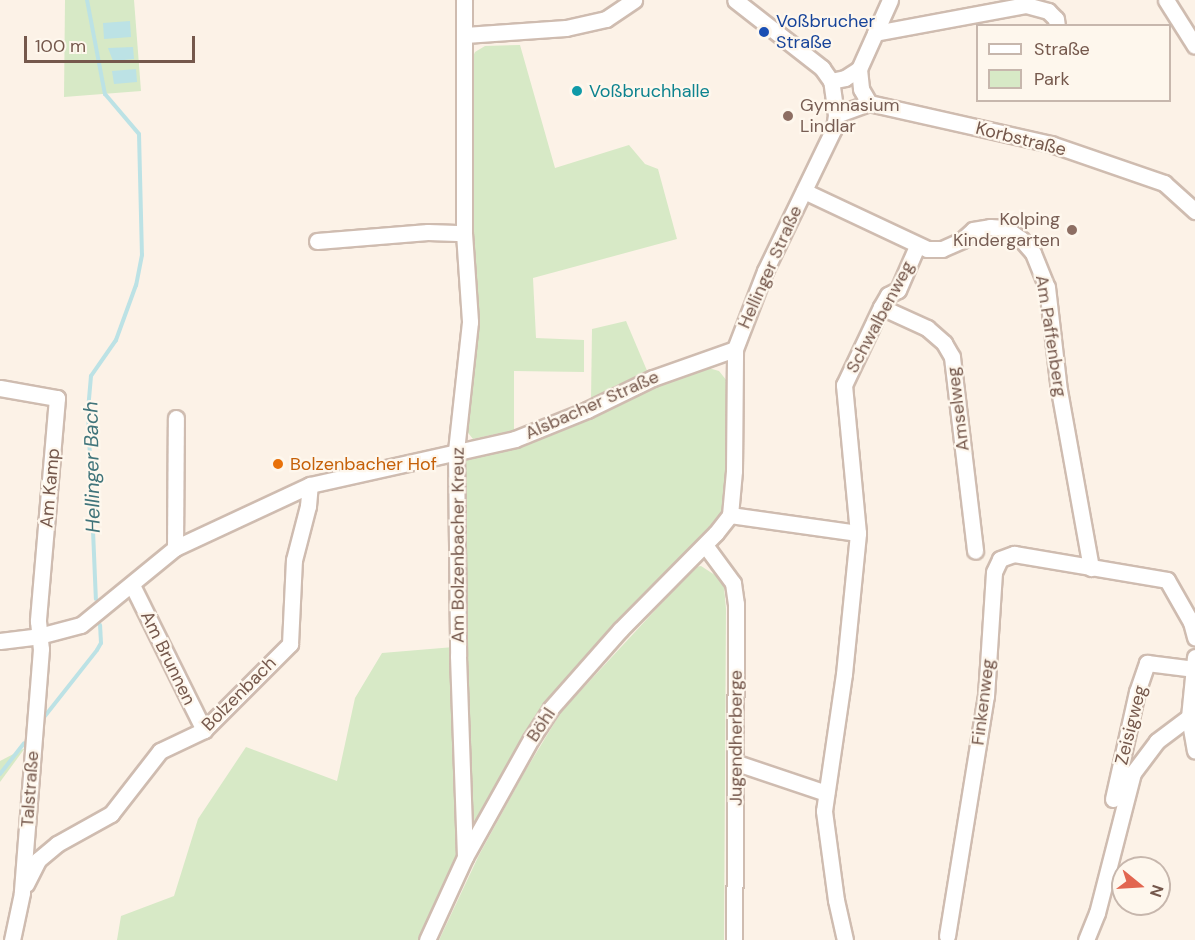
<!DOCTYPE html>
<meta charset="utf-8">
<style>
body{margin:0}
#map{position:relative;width:1195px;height:940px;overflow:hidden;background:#fcf2e7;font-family:"DM Sans",sans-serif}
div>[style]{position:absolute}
.green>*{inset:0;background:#d7e9c6}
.water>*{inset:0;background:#bce2e5}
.stream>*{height:4px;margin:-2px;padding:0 2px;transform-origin:2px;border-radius:2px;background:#bce2e5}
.roads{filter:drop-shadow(2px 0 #cfbcb0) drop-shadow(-2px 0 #cfbcb0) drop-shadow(0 2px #cfbcb0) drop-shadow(0 -2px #cfbcb0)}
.minor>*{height:15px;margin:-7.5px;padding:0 7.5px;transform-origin:7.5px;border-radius:7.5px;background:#fff}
.dots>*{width:16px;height:16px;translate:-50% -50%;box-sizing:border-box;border:3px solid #fef7ed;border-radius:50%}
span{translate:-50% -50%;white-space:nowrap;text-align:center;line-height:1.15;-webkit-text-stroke:4.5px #fef7ed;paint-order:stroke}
.transit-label{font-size:18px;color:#164399}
.left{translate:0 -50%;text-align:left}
.culture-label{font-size:18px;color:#0d838f}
.education-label{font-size:18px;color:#785e54}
.right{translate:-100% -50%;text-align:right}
.street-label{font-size:18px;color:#75584c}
.food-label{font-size:18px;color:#c56008}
.water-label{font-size:20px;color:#40747a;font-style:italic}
.legend{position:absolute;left:976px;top:24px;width:195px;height:78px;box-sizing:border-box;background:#fef7ed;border:2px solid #c7b7ad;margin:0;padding:8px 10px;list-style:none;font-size:18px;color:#75584c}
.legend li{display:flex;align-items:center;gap:12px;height:30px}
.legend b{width:30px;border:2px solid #c7b7ad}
.north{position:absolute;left:1111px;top:856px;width:60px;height:60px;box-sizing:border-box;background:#fef7ed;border:2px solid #c7b7ad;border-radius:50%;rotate:108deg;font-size:16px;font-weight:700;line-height:24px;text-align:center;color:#75584c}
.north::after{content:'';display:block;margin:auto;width:21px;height:27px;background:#e26650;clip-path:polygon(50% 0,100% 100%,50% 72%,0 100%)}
.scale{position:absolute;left:24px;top:36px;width:171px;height:27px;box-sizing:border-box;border:3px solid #75584c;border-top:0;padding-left:8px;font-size:18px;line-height:21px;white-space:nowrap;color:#75584c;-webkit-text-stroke:4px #fef7ed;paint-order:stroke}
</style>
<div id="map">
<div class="green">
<i style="clip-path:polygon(65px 0,134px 0,141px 91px,64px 97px)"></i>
<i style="clip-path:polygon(520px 45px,555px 168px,629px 145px,645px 164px,658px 169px,677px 239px,533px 278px,536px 338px,584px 340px,584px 372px,514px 371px,514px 430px,473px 439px,465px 429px,477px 321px,472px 214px,472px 59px,475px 52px,485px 46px)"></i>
<i style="clip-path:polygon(626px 321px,648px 373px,591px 401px,592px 329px)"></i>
<i style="clip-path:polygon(705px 367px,719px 371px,727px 381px,729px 482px,723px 515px,608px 636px,475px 831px,472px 829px,468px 825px,466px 779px,463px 459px)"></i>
<i style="clip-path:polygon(701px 566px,718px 577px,724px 587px,726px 609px,724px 940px,439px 940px,479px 855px,524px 773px,561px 712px,695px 567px)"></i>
<i style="clip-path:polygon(454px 647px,461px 853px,422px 940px,117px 940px,121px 916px,174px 896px,198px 819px,246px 747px,337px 781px,355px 698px,382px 653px)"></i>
<i style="clip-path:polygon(25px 748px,0 782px,0 761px)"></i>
</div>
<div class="water">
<i style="clip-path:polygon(130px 21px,131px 37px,104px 39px,103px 23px)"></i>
<i style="clip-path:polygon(133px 47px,134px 59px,113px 61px,108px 48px)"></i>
<i style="clip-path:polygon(136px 69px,137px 82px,114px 84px,112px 71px)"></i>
</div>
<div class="stream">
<i style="left:87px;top:0;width:96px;rotate:79.2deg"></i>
<i style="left:105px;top:94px;width:52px;rotate:49.6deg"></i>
<i style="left:139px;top:134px;width:121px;rotate:88.6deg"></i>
<i style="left:142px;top:255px;width:31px;rotate:101deg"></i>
<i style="left:136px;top:285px;width:59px;rotate:110deg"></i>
<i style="left:116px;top:340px;width:44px;rotate:124.8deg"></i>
<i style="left:91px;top:376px;width:35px;rotate:95deg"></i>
<i style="left:88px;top:411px;width:188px;rotate:87.6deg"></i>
<i style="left:41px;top:721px;width:90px;rotate:-51.7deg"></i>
<i style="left:97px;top:650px;width:8px;rotate:-60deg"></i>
<i style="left:101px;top:643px;width:18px;rotate:-93deg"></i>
<i style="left:0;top:774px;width:39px;rotate:-52deg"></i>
</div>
<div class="roads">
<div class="minor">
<i style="left:464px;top:0;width:233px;rotate:90deg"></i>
<i style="left:464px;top:233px;width:89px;rotate:86.1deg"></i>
<i style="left:470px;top:322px;width:129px;rotate:96.2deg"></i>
<i style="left:456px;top:450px;width:206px;rotate:89.4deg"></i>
<i style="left:458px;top:656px;width:201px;rotate:88deg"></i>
<i style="left:1166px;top:0;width:54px;rotate:57.8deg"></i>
<i style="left:875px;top:33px;width:154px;rotate:-10.5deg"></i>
<i style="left:1026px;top:5px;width:23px;rotate:15deg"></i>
<i style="left:1048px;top:11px;width:11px;rotate:45deg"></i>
<i style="left:1056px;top:19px;width:7px;rotate:82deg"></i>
<i style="left:465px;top:35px;width:101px;rotate:-4deg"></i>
<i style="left:566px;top:28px;width:41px;rotate:-12.7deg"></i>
<i style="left:606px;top:19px;width:34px;rotate:-34deg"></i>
<i style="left:859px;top:69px;width:20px;rotate:84deg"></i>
<i style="left:861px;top:89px;width:16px;rotate:60deg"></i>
<i style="left:831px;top:81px;width:14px;rotate:-12deg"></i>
<i style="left:845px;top:78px;width:17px;rotate:-33deg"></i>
<i style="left:859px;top:69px;width:76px;rotate:-65.8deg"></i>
<i style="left:836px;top:115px;width:35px;rotate:-20deg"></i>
<i style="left:869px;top:103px;width:187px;rotate:12.7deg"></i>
<i style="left:1051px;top:144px;width:120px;rotate:19deg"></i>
<i style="left:1164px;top:183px;width:42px;rotate:42.1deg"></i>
<i style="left:804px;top:191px;width:136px;rotate:25.2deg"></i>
<i style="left:927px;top:249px;width:15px"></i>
<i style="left:942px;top:249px;width:22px;rotate:-24deg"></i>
<i style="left:962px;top:240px;width:15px;rotate:-42deg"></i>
<i style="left:973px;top:230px;width:17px;rotate:-10deg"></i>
<i style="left:990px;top:227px;width:15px;rotate:4deg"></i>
<i style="left:1005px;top:228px;width:19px;rotate:35deg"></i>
<i style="left:1021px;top:239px;width:18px;rotate:49deg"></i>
<i style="left:1033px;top:253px;width:37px;rotate:68deg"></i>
<i style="left:1047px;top:287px;width:104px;rotate:83.4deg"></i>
<i style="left:1059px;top:390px;width:181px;rotate:79.8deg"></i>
<i style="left:317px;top:241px;width:111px;rotate:-4.6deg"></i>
<i style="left:428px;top:232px;width:36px;rotate:2deg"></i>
<i style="left:881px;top:307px;width:51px;rotate:24.5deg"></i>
<i style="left:927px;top:328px;width:23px;rotate:41deg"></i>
<i style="left:944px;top:343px;width:16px;rotate:60deg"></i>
<i style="left:952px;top:357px;width:195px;rotate:83.2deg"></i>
<i style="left:0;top:388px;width:58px;rotate:10deg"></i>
<i style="left:57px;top:398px;width:224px;rotate:94.9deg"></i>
<i style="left:38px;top:621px;width:28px;rotate:84deg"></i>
<i style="left:41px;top:649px;width:245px;rotate:94.5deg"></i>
<i style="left:22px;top:893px;width:48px;rotate:102deg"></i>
<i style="left:730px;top:515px;width:129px;rotate:8deg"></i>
<i style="left:858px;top:533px;width:149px;rotate:-95.4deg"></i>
<i style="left:844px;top:385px;width:86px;rotate:-64.6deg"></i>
<i style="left:881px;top:307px;width:14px;rotate:-60deg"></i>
<i style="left:888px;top:295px;width:11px;rotate:-27deg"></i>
<i style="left:898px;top:290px;width:48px;rotate:-66.6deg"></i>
<i style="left:705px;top:545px;width:47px;rotate:53.6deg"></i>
<i style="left:733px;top:583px;width:21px;rotate:82deg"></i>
<i style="left:736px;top:604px;width:336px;rotate:90.3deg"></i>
<i style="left:175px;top:548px;width:130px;rotate:-89.6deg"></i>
<i style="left:132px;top:585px;width:162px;rotate:63.6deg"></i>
<i style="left:0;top:641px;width:39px;rotate:-7deg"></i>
<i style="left:39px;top:636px;width:43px;rotate:-14.7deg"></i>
<i style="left:81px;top:625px;width:122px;rotate:-39.3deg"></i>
<i style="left:175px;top:548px;width:149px;rotate:-25deg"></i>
<i style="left:310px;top:485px;width:210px;rotate:-12.6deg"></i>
<i style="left:515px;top:439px;width:78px;rotate:-21.9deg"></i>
<i style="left:587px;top:410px;width:73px;rotate:-25.9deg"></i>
<i style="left:653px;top:378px;width:87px;rotate:-19.5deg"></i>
<i style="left:1195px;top:657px;width:60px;rotate:95.7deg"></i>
<i style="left:1189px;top:717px;width:34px;rotate:80deg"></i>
<i style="left:737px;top:763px;width:94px;rotate:18.6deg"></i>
<i style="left:1113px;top:799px;width:110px;rotate:-77.4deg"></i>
<i style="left:1137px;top:692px;width:31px;rotate:-71deg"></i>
<i style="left:1147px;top:663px;width:48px;rotate:7.1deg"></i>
<i style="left:26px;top:884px;width:27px;rotate:-63deg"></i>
<i style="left:38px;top:860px;width:25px;rotate:-40deg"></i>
<i style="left:57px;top:844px;width:62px;rotate:-29.1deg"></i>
<i style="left:111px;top:814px;width:80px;rotate:-52.1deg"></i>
<i style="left:160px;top:751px;width:49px;rotate:-25.5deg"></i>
<i style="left:204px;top:730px;width:122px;rotate:-45deg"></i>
<i style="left:290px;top:644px;width:84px;rotate:-87.3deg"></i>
<i style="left:294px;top:560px;width:56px;rotate:-75.5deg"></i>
<i style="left:308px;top:506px;width:21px;rotate:-85deg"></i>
<i style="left:947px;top:936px;width:243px;rotate:-80.8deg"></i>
<i style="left:986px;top:696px;width:124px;rotate:-86.3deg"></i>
<i style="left:994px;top:572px;width:14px;rotate:-65deg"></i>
<i style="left:1000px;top:559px;width:15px;rotate:-20deg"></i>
<i style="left:1014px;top:554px;width:155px;rotate:9.6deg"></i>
<i style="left:1167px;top:580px;width:48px;rotate:60.3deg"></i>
<i style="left:1191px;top:622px;width:16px;rotate:75deg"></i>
<i style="left:427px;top:940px;width:91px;rotate:-65.4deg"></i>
<i style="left:465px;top:857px;width:135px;rotate:-60.8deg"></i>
<i style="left:531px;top:739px;width:37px;rotate:-57deg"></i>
<i style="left:551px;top:708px;width:104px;rotate:-48.5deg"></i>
<i style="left:620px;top:630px;width:136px;rotate:-45.3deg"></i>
<i style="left:716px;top:533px;width:23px;rotate:-52deg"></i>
<i style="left:730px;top:515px;width:44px;rotate:-84.8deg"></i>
<i style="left:734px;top:471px;width:122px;rotate:-89.5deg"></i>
<i style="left:735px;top:349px;width:84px;rotate:-69deg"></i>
<i style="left:765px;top:271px;width:159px;rotate:-64.2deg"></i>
<i style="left:834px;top:128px;width:13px;rotate:-81deg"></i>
<i style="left:836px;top:115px;width:34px;rotate:-98deg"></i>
<i style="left:831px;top:81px;width:16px;rotate:-125deg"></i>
<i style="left:822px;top:68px;width:110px;rotate:-142deg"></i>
<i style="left:845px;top:940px;width:41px;rotate:-102.7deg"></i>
<i style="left:836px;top:900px;width:90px;rotate:-97.7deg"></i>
<i style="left:824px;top:811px;width:138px;rotate:-81.7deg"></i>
<i style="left:844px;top:674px;width:142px;rotate:-84.3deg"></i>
<i style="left:1086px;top:940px;width:29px;rotate:-68deg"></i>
<i style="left:1097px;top:913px;width:145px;rotate:-75.6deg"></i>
<i style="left:1133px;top:773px;width:40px;rotate:-53deg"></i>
<i style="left:1157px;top:741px;width:40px;rotate:-37deg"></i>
</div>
</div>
<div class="dots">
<i style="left:764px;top:32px;background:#1a4fb4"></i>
<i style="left:577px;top:91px;background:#0f9aa8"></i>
<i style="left:788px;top:116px;background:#8d6e63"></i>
<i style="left:1072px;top:230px;background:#8d6e63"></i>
<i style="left:278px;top:464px;background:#e8710a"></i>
</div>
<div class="transit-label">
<span class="left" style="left:776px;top:32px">Voßbrucher<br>Straße</span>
</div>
<div class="culture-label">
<span class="left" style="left:589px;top:91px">Voßbruchhalle</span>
</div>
<div class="education-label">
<span class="left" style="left:800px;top:116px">Gymnasium<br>Lindlar</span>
<span class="right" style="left:1060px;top:230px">Kolping<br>Kindergarten</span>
</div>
<div class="street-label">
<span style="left:1021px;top:139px;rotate:14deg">Korbstraße</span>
<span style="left:770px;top:267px;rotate:-66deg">Hellinger Straße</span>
<span style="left:880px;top:317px;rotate:-62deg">Schwalbenweg</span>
<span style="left:1051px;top:336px;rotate:81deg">Am Paffenberg</span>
<span style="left:592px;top:405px;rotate:-24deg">Alsbacher Straße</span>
<span style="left:958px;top:409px;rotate:-97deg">Amselweg</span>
<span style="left:50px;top:488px;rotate:-85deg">Am Kamp</span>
<span style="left:458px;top:545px;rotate:-90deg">Am Bolzenbacher Kreuz</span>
<span style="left:168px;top:658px;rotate:64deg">Am Brunnen</span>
<span style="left:239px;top:694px;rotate:-45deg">Bolzenbach</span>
<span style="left:983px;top:702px;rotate:-83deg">Finkenweg</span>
<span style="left:541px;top:725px;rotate:-56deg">Böhl</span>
<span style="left:1131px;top:725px;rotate:-76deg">Zeisigweg</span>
<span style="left:736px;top:738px;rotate:-90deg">Jugendherberge</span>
<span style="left:30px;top:789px;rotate:-86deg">Talstraße</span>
</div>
<div class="food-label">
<span class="left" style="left:290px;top:464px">Bolzenbacher Hof</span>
</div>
<div class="water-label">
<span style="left:92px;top:467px;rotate:-91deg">Hellinger Bach</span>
</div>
<ul class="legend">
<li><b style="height:8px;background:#fff"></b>Straße</li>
<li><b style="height:16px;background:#d7e9c6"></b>Park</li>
</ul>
<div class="north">N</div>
<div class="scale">100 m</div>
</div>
